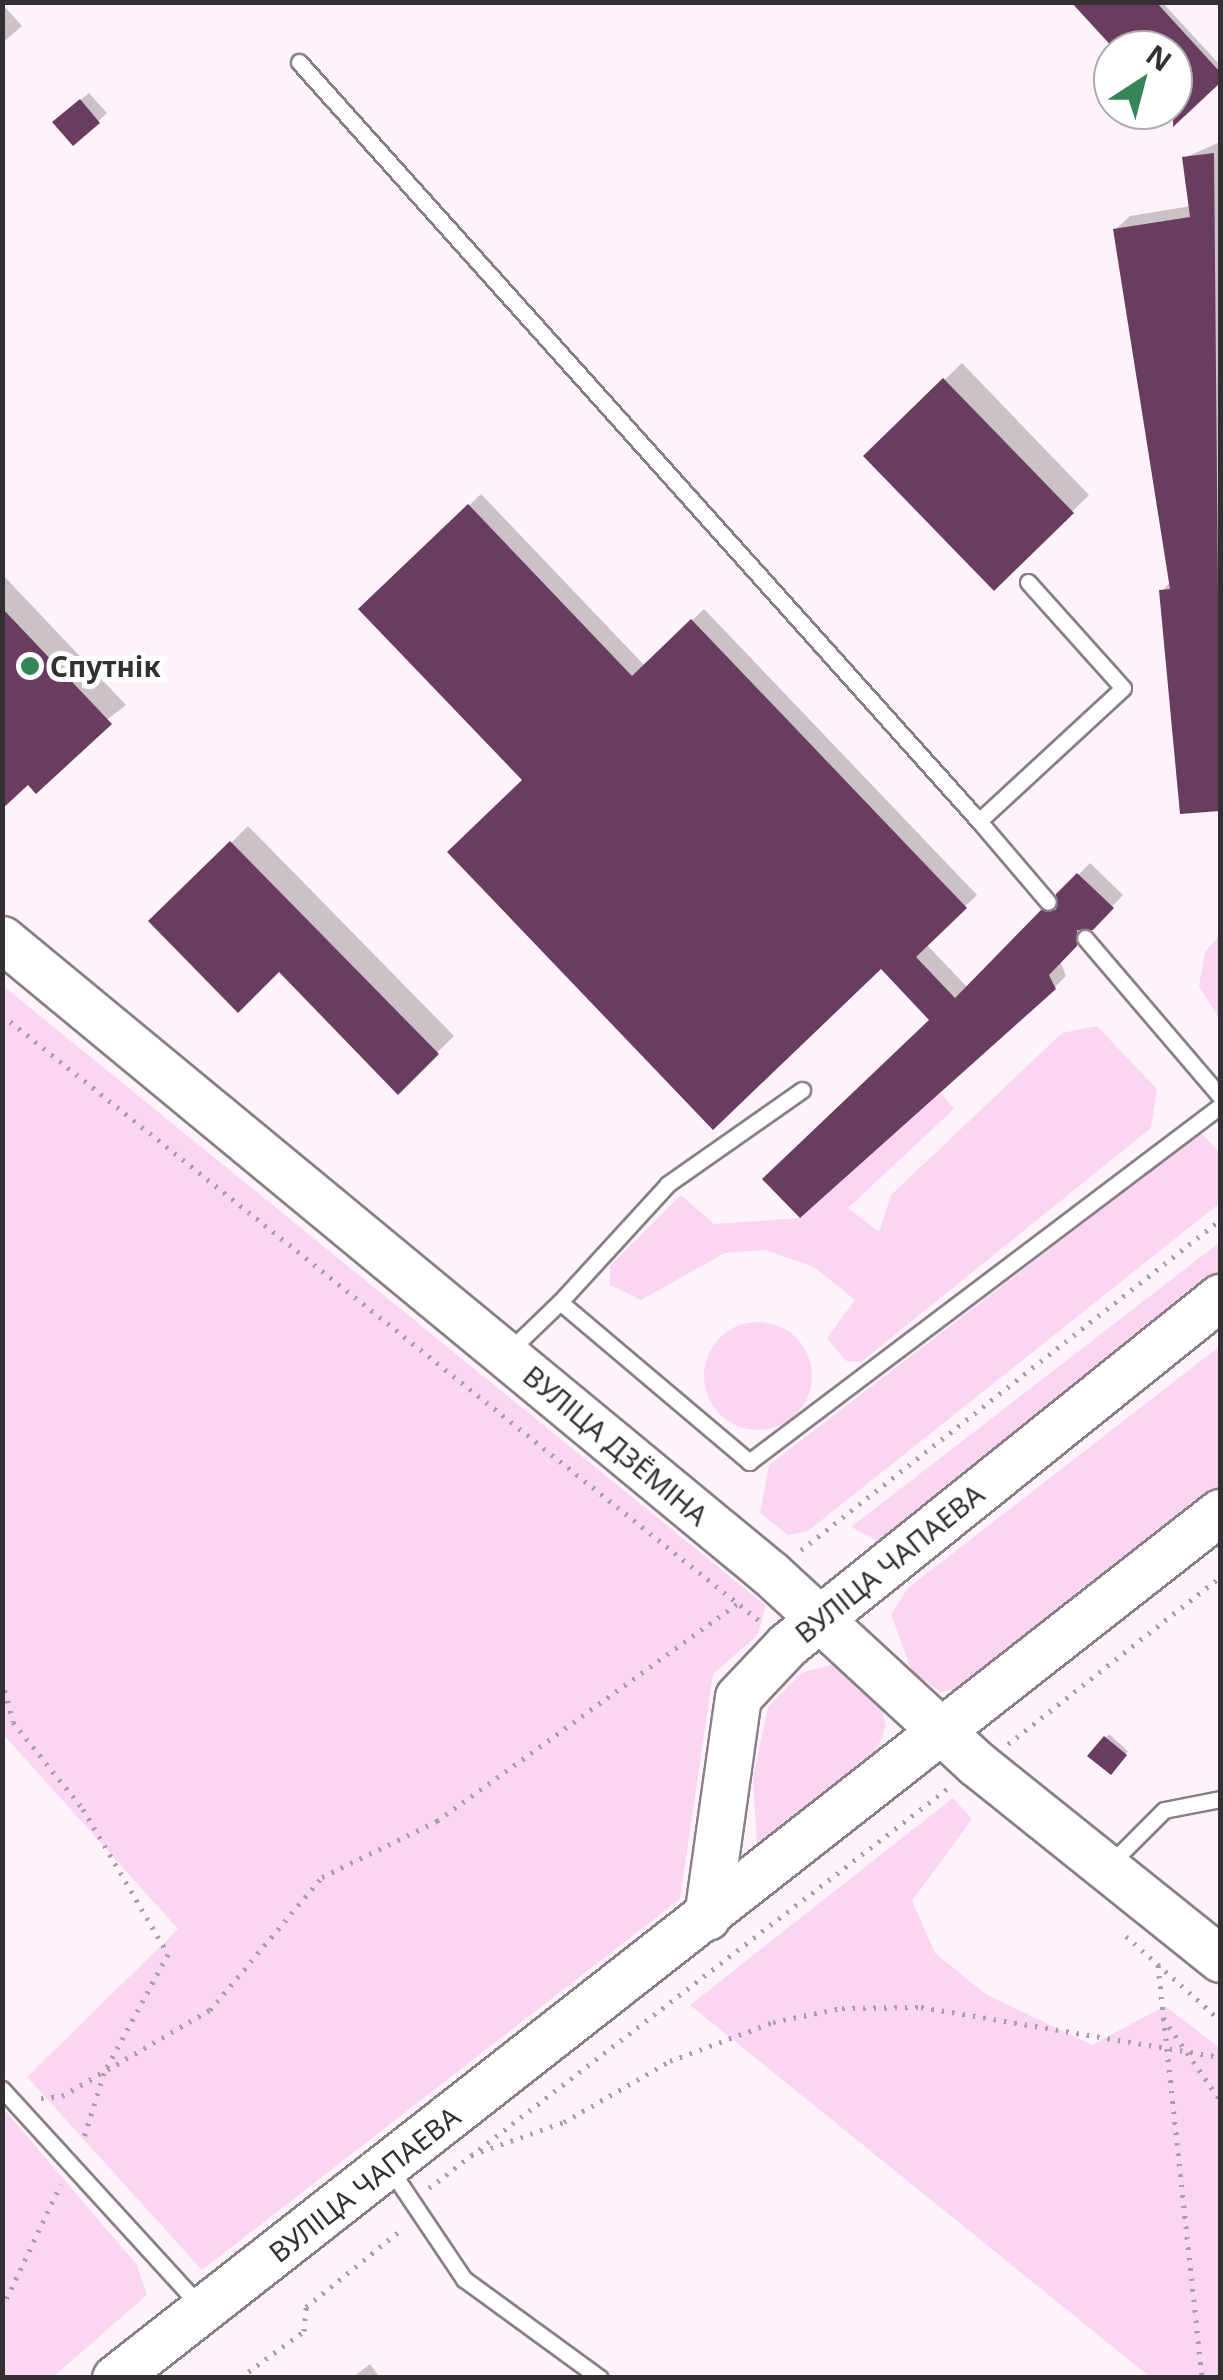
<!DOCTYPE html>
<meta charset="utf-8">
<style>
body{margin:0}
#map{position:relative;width:1223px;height:2380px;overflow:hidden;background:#fef3fb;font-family:"Noto Sans",sans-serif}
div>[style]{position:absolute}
.green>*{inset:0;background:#fbd6f2}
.round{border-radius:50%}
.shadow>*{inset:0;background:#0003}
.building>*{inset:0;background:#6a3d60}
.path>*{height:5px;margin-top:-2.5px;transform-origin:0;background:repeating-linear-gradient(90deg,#a79fa4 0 2.5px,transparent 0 10.5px)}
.roads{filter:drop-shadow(2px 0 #897f87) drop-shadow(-2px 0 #897f87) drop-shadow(0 2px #897f87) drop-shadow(0 -2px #897f87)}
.lane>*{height:15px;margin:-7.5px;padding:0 7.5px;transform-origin:7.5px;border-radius:7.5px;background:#fff}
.secondary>*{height:45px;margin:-22.5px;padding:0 22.5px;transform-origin:22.5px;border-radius:22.5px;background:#fff}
.dots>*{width:28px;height:28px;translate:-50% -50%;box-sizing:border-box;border:5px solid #fff;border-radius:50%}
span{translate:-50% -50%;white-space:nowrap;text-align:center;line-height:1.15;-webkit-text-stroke:10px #fff;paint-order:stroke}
.poi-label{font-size:28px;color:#342f32;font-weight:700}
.left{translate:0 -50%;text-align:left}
.street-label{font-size:28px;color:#342f32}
.frame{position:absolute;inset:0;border:5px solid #342f32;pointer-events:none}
.north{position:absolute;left:1093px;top:30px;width:100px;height:100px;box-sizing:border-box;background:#fff;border:2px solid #aeacad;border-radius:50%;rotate:36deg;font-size:28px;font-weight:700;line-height:40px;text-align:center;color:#342f32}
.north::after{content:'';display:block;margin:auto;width:35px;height:45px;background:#358657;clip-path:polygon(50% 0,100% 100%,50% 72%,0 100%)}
</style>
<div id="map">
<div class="green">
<i style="clip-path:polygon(1220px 935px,1220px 1020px,1199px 986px,1205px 952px)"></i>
<i style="clip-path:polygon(2px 985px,766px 1606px,757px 1636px,713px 1674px,680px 1899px,202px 2270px,27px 2077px,178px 1929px,3px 1734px)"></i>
<i style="clip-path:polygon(1097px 1026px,1157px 1089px,1151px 1128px,861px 1362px,846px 1361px,827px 1338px,855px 1300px,814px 1267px,765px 1250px,725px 1253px,641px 1300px,610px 1285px,610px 1266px,681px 1195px,714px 1224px,800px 1218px,940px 1092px,954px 1109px,848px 1208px,879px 1232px,891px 1195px,1062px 1033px)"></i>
<i style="clip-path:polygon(1201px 1133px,1220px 1153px,1220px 1203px,808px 1531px,788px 1535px,760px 1513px,769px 1465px)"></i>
<i style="clip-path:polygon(1220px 1242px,1220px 1271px,880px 1542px,851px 1527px)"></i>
<i class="round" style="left:704px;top:1322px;width:108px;height:108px"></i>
<i style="clip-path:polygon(1220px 1346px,1220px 1489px,964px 1687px,941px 1692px,912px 1672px,891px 1614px,908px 1588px)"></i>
<i style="clip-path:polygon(834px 1664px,880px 1702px,886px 1726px,875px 1754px,757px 1847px,753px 1778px,768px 1707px,801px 1673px)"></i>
<i style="clip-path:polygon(953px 1798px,972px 1819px,912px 1901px,935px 1953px,987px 1995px,1092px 2045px,1165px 2006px,1220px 2048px,1220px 2377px,1150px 2377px,690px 2005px)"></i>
<i style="clip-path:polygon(2px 2107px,137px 2265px,147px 2295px,53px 2377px,3px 2377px)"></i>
</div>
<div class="shadow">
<i style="clip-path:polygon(1074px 2px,1162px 2px,1220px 65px,1220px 79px,1181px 117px,1173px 50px,1119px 50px)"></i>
<i style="clip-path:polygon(3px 5px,22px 26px,2px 43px,2px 6px)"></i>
<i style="clip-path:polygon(89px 93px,107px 113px,74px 143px,64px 114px)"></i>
<i style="clip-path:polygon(1220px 142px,1220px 808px,1182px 812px,1162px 591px,1171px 581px,1116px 229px,1130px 216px,1191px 206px,1184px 158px)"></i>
<i style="clip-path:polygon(962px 363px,1089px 495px,994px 588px,866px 456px)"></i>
<i style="clip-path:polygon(481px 494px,645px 666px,704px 609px,977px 895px,926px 944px,968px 988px,1090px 863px,1123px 895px,1060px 961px,1066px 976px,1054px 988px,933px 1019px,881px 966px,526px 780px,362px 609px)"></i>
<i style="clip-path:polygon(2px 574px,126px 705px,2px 802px)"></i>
<i style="clip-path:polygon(248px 826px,454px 1036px,398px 1091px,279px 969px,152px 922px)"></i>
<i style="clip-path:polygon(1109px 1734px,1128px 1751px,1110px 1772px,1091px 1756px)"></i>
<i style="clip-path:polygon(370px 2364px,380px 2378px,352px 2378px)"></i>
</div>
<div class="building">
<i style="clip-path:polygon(1071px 2px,1156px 2px,1220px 72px,1220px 83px,1173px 127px,1173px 50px,1115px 50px)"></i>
<i style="clip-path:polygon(80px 99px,100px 123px,73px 146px,52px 122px)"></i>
<i style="clip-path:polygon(1214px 153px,1220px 811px,1180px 814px,1159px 590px,1170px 589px,1113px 229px,1190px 217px,1182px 157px)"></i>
<i style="clip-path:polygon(943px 378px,1074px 513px,994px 591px,863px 456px)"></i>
<i style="clip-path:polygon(468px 504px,632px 676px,691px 619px,967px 908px,916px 957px,955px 998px,1041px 910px,1056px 910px,1056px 894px,1077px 873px,1114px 908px,1093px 930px,1077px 930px,1077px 946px,1049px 975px,1056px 989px,800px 1218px,762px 1179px,929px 1020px,881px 969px,713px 1130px,447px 852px,522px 780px,358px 609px)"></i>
<i style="clip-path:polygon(2px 608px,112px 724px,36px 794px,28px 785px,2px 809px)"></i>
<i style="clip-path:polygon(230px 841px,439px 1054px,398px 1095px,279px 972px,238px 1013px,148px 921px)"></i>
<i style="clip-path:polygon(1104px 1736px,1127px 1755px,1111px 1775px,1087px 1756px)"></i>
</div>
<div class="path">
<i style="left:2px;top:1015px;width:972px;rotate:38.65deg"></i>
<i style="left:801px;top:1550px;width:533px;rotate:-38.22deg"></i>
<i style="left:2px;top:1680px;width:43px;rotate:75.3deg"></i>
<i style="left:13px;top:1722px;width:112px;rotate:51.2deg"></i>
<i style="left:83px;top:1809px;width:168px;rotate:59.6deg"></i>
<i style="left:168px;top:1954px;width:135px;rotate:118.3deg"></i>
<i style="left:104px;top:2073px;width:73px;rotate:107.4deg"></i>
<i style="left:1008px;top:1744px;width:270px;rotate:-38.2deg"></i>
<i style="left:1126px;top:1936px;width:126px;rotate:41.8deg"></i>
<i style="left:1158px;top:1965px;width:415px;rotate:83.9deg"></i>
<i style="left:1163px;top:2018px;width:100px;rotate:55.2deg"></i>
<i style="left:41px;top:2098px;width:21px;rotate:-5deg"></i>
<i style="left:62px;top:2096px;width:171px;rotate:-30.2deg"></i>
<i style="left:210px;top:2010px;width:174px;rotate:-49.9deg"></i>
<i style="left:322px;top:1877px;width:128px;rotate:-26deg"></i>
<i style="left:437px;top:1821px;width:373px;rotate:-35.9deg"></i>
<i style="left:471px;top:2155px;width:99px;rotate:-19.5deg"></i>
<i style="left:564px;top:2122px;width:122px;rotate:-29.9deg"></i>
<i style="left:670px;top:2061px;width:110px;rotate:-20.7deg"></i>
<i style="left:773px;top:2022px;width:70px;rotate:-11.5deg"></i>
<i style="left:842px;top:2008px;width:79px;rotate:-0.7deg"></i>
<i style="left:921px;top:2007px;width:303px;rotate:9.5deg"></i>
<i style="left:429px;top:2188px;width:654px;rotate:-37.61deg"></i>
<i style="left:2px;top:2308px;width:137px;rotate:-64.6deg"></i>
<i style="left:240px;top:2378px;width:79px;rotate:-36.3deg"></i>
<i style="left:304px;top:2331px;width:24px;rotate:-85deg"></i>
<i style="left:306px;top:2307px;width:124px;rotate:-39.1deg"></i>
</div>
<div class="roads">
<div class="lane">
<i style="left:299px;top:62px;width:1019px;rotate:48.14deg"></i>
<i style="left:1028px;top:582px;width:142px;rotate:48.1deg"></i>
<i style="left:1123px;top:688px;width:196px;rotate:137.3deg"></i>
<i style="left:979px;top:821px;width:106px;rotate:49.6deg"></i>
<i style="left:1085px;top:938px;width:208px;rotate:49.5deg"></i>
<i style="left:802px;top:1090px;width:164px;rotate:145deg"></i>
<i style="left:668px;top:1184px;width:160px;rotate:132.5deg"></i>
<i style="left:560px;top:1302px;width:248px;rotate:40.2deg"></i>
<i style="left:749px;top:1462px;width:590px;rotate:-37.08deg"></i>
<i style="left:509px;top:1351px;width:71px;rotate:-43.9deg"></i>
<i style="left:1108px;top:1866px;width:79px;rotate:-45deg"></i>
<i style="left:1164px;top:1810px;width:57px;rotate:-11.1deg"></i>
<i style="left:2px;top:2089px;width:297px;rotate:47.6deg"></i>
<i style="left:390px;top:2169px;width:133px;rotate:56.1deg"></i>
<i style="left:464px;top:2279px;width:168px;rotate:36.1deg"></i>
</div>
<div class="secondary">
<i style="left:2px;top:939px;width:997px;rotate:39.55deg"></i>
<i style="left:771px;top:1574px;width:280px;rotate:42.7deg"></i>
<i style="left:977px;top:1764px;width:312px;rotate:38.7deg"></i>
<i style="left:707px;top:1917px;width:222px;rotate:-82deg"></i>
<i style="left:738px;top:1697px;width:71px;rotate:-46.7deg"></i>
<i style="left:787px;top:1645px;width:556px;rotate:-38.79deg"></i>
<i style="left:115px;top:2378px;width:1404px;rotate:-38.09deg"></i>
</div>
</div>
<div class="dots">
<i style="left:30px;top:666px;background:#358657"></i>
</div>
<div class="poi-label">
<span class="left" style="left:50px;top:666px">Спутнік</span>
</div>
<div class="street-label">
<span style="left:616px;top:1445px;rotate:40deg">ВУЛІЦА ДЗЁМІНА</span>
<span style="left:889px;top:1563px;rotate:-39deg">ВУЛІЦА ЧАПАЕВА</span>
<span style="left:364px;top:2184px;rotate:-38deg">ВУЛІЦА ЧАПАЕВА</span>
</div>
<div class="frame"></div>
<div class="north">N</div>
</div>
